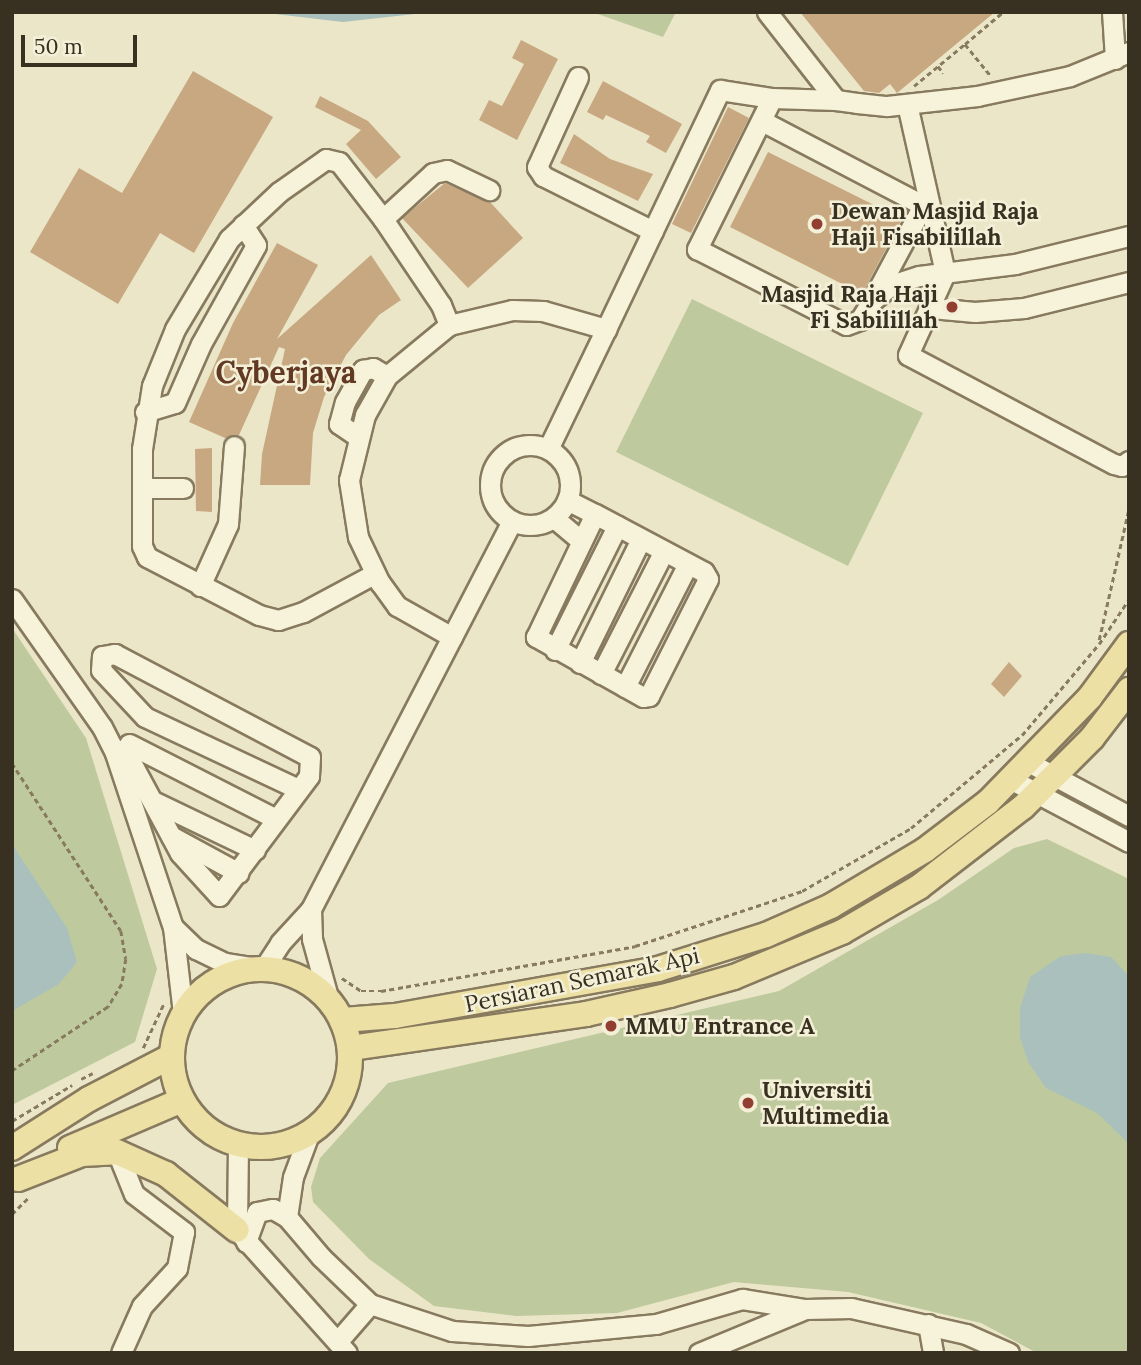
<!DOCTYPE html>
<style>
body{margin:0}
#map{position:relative;width:1141px;height:1365px;overflow:hidden;background:#ece6c9;font-family:Lora,serif}
div>[style]{position:absolute}
.green>*{inset:0;background:#beca9d}
.water>*{inset:0;background:#a9c0bd}
.building>*{inset:0;background:#c7a881}
.path>*{height:2.5px;margin-top:-1.25px;transform-origin:0;background:repeating-linear-gradient(90deg,#877a5e 0 5px,transparent 0 8.5px)}
.roads{filter:drop-shadow(2px 0 #877a5e) drop-shadow(-2px 0 #877a5e) drop-shadow(0 2px #877a5e) drop-shadow(0 -2px #877a5e)}
.minor>*{height:19px;margin:-9.5px;padding:0 9.5px;transform-origin:9.5px;border-radius:9.5px;background:#f7f3db}
.minor>.ring{margin:-9.5px;padding:0;box-sizing:content-box;background:none;border:19px solid #f7f3db;border-radius:50%}
.major>*{height:24px;margin:-12px;padding:0 12px;transform-origin:12px;border-radius:12px;background:#ece0a4}
.major>.ring{margin:-12px;padding:0;box-sizing:content-box;background:none;border:24px solid #ece0a4;border-radius:50%}
.dots>*{width:19px;height:19px;translate:-50% -50%;box-sizing:border-box;border:4px solid #f4f0d8;border-radius:50%}
span{translate:-50% -50%;white-space:nowrap;text-align:center;line-height:1.15;-webkit-text-stroke:5px #f4f0d8;paint-order:stroke}
.poi-label{font-size:23px;color:#383021;font-weight:700}
.left{translate:0 -50%;text-align:left}
.right{translate:-100% -50%;text-align:right}
.street-label{font-size:23px;color:#383021}
.district-label{font-size:30px;color:#623923;font-weight:700}
.frame{position:absolute;inset:0;border:14px solid #383021;pointer-events:none}
.scale{position:absolute;left:21px;top:35px;width:116px;height:32px;box-sizing:border-box;border:4px solid #383021;border-top:0;padding-left:9px;font-size:21px;line-height:24px;white-space:nowrap;color:#383021;-webkit-text-stroke:5px #f4f0d8;paint-order:stroke}
</style>
<div id="map">
<div class="green">
<i style="clip-path:polygon(592px 12px,676px 12px,663px 37px)"></i>
<i style="clip-path:polygon(692px 299px,923px 413px,848px 566px,616px 452px)"></i>
<i style="clip-path:polygon(12px 628px,86px 738px,157px 969px,135px 1042px,12px 1105px)"></i>
<i style="clip-path:polygon(1047px 839px,1129px 879px,1129px 1353px,1037px 1353px,981px 1323px,848px 1292px,734px 1282px,617px 1313px,517px 1316px,434px 1306px,369px 1259px,313px 1202px,311px 1187px,320px 1158px,388px 1083px,779px 991px,938px 900px,1014px 848px)"></i>
</div>
<div class="water">
<i style="clip-path:polygon(258px 12px,433px 12px,343px 22px)"></i>
<i style="clip-path:polygon(12px 844px,67px 928px,77px 962px,59px 984px,12px 1011px)"></i>
<i style="clip-path:polygon(1085px 953px,1111px 957px,1129px 976px,1129px 1144px,1097px 1113px,1046px 1088px,1028px 1062px,1020px 1037px,1020px 1008px,1030px 977px,1061px 956px)"></i>
</div>
<div class="building">
<i style="clip-path:polygon(800px 12px,995px 12px,897px 93px,890px 84px,879px 93px,864px 91px)"></i>
<i style="clip-path:polygon(521px 40px,558px 59px,517px 140px,479px 120px,489px 100px,502px 106px,524px 64px,512px 58px)"></i>
<i style="clip-path:polygon(193px 71px,273px 117px,194px 253px,160px 233px,118px 304px,30px 252px,79px 168px,122px 193px)"></i>
<i style="clip-path:polygon(603px 81px,682px 124px,666px 153px,646px 142px,650px 136px,606px 115px,603px 120px,587px 112px)"></i>
<i style="clip-path:polygon(320px 96px,368px 121px,401px 157px,376px 179px,346px 144px,361px 130px,315px 107px)"></i>
<i style="clip-path:polygon(728px 107px,749px 118px,691px 233px,672px 224px)"></i>
<i style="clip-path:polygon(574px 134px,610px 159px,653px 174px,638px 201px,560px 163px)"></i>
<i style="clip-path:polygon(768px 152px,902px 219px,862px 294px,730px 227px)"></i>
<i style="clip-path:polygon(445px 183px,490px 202px,523px 238px,468px 288px,402px 218px)"></i>
<i style="clip-path:polygon(277px 243px,318px 265px,277px 339px,371px 255px,401px 300px,379px 315px,346px 355px,324px 397px,313px 433px,310px 485px,260px 485px,262px 454px,285px 349px,279px 347px,239px 435px,225px 438px,189px 422px,233px 323px)"></i>
<i style="clip-path:polygon(212px 448px,212px 512px,196px 511px,195px 449px)"></i>
<i style="clip-path:polygon(1009px 662px,1022px 676px,1004px 697px,991px 684px)"></i>
</div>
<div class="path">
<i style="left:965px;top:44px;width:50px;rotate:-40.1deg"></i>
<i style="left:938px;top:66px;width:9px;rotate:54deg"></i>
<i style="left:914px;top:86px;width:66px;rotate:-39.5deg"></i>
<i style="left:965px;top:44px;width:40px;rotate:51deg"></i>
<i style="left:1099px;top:640px;width:135px;rotate:-77.2deg"></i>
<i style="left:12px;top:763px;width:200px;rotate:57deg"></i>
<i style="left:121px;top:931px;width:28px;rotate:80deg"></i>
<i style="left:126px;top:959px;width:25px;rotate:99deg"></i>
<i style="left:122px;top:984px;width:27px;rotate:121deg"></i>
<i style="left:108px;top:1007px;width:115px;rotate:146.3deg"></i>
<i style="left:342px;top:978px;width:23px;rotate:34deg"></i>
<i style="left:361px;top:991px;width:20px"></i>
<i style="left:381px;top:991px;width:258px;rotate:-10deg"></i>
<i style="left:635px;top:946px;width:176px;rotate:-18.2deg"></i>
<i style="left:802px;top:891px;width:126px;rotate:-30deg"></i>
<i style="left:911px;top:828px;width:145px;rotate:-40deg"></i>
<i style="left:1022px;top:735px;width:119px;rotate:-49.8deg"></i>
<i style="left:1099px;top:644px;width:54px;rotate:-56.3deg"></i>
<i style="left:143px;top:1048px;width:50px;rotate:-65deg"></i>
<i style="left:81px;top:1079px;width:13px;rotate:-27deg"></i>
<i style="left:12px;top:1121px;width:70px;rotate:-31deg"></i>
<i style="left:12px;top:1214px;width:24px;rotate:-45deg"></i>
</div>
<div class="roads">
<div class="minor">
<i style="left:767px;top:12px;width:112px;rotate:51.9deg"></i>
<i style="left:836px;top:100px;width:21px;rotate:8deg"></i>
<i style="left:857px;top:103px;width:30px;rotate:6deg"></i>
<i style="left:887px;top:106px;width:91px;rotate:-6.3deg"></i>
<i style="left:977px;top:96px;width:95px;rotate:-12.1deg"></i>
<i style="left:1070px;top:76px;width:64px;rotate:-22.1deg"></i>
<i style="left:1112px;top:12px;width:47px;rotate:86.3deg"></i>
<i style="left:578px;top:77px;width:99px;rotate:114.5deg"></i>
<i style="left:537px;top:167px;width:11px;rotate:56deg"></i>
<i style="left:543px;top:176px;width:123px;rotate:26.6deg"></i>
<i style="left:772px;top:98px;width:169px;rotate:116.4deg"></i>
<i style="left:697px;top:249px;width:167px;rotate:27deg"></i>
<i style="left:846px;top:325px;width:15px;rotate:-20deg"></i>
<i style="left:860px;top:320px;width:22px;rotate:-58deg"></i>
<i style="left:872px;top:301px;width:25px;rotate:-40deg"></i>
<i style="left:891px;top:285px;width:29px;rotate:-18deg"></i>
<i style="left:919px;top:276px;width:97px;rotate:-7.1deg"></i>
<i style="left:1015px;top:264px;width:117px;rotate:-13.8deg"></i>
<i style="left:907px;top:104px;width:173px;rotate:77.3deg"></i>
<i style="left:945px;top:273px;width:90px;rotate:114.3deg"></i>
<i style="left:908px;top:355px;width:233px;rotate:27.9deg"></i>
<i style="left:1114px;top:464px;width:8px;rotate:14deg"></i>
<i style="left:1122px;top:466px;width:9px;rotate:-36deg"></i>
<i style="left:762px;top:121px;width:182px;rotate:27.6deg"></i>
<i style="left:383px;top:219px;width:68px;rotate:-42.6deg"></i>
<i style="left:433px;top:173px;width:14px;rotate:-12deg"></i>
<i style="left:447px;top:170px;width:47px;rotate:25.5deg"></i>
<i style="left:876px;top:293px;width:108px;rotate:-61.8deg"></i>
<i style="left:931px;top:308px;width:44px;rotate:5.2deg"></i>
<i style="left:975px;top:312px;width:49px;rotate:-4.7deg"></i>
<i style="left:1024px;top:308px;width:108px;rotate:-13.9deg"></i>
<i style="left:606px;top:329px;width:265px;rotate:-64.5deg"></i>
<i style="left:720px;top:90px;width:53px;rotate:8.7deg"></i>
<i style="left:772px;top:98px;width:64px;rotate:1.8deg"></i>
<i style="left:145px;top:412px;width:31px;rotate:-17deg"></i>
<i style="left:175px;top:403px;width:64px;rotate:-66.2deg"></i>
<i style="left:201px;top:344px;width:113px;rotate:-60.9deg"></i>
<i style="left:256px;top:245px;width:24px;rotate:-123deg"></i>
<i style="left:357px;top:436px;width:22px;rotate:-146deg"></i>
<i style="left:339px;top:424px;width:23px;rotate:-75deg"></i>
<i style="left:345px;top:402px;width:37px;rotate:-61deg"></i>
<i style="left:363px;top:370px;width:10px;rotate:-11deg"></i>
<i style="left:373px;top:368px;width:16px;rotate:30deg"></i>
<i class="ring" style="left:490px;top:445px;width:61px;height:61px"></i>
<i style="left:142px;top:488px;width:41px"></i>
<i style="left:567px;top:500px;width:31px;rotate:27deg"></i>
<i style="left:595px;top:514px;width:123px;rotate:28deg"></i>
<i style="left:704px;top:572px;width:8px;rotate:60deg"></i>
<i style="left:708px;top:579px;width:131px;rotate:116.8deg"></i>
<i style="left:649px;top:696px;width:6px;rotate:171deg"></i>
<i style="left:643px;top:697px;width:123px;rotate:-150.7deg"></i>
<i style="left:536px;top:637px;width:136px;rotate:-64.4deg"></i>
<i style="left:554px;top:518px;width:35px;rotate:40deg"></i>
<i style="left:374px;top:574px;width:81px;rotate:151.8deg"></i>
<i style="left:303px;top:612px;width:26px;rotate:162deg"></i>
<i style="left:278px;top:620px;width:20px;rotate:-165deg"></i>
<i style="left:259px;top:615px;width:126px;rotate:-152.6deg"></i>
<i style="left:147px;top:557px;width:12px;rotate:-114deg"></i>
<i style="left:142px;top:546px;width:97px;rotate:-90deg"></i>
<i style="left:142px;top:449px;width:64px;rotate:-81deg"></i>
<i style="left:152px;top:386px;width:61px;rotate:-68deg"></i>
<i style="left:175px;top:329px;width:105px;rotate:-59deg"></i>
<i style="left:229px;top:239px;width:69px;rotate:-43.2deg"></i>
<i style="left:279px;top:192px;width:57px;rotate:-35.1deg"></i>
<i style="left:326px;top:159px;width:13px;rotate:13deg"></i>
<i style="left:339px;top:162px;width:72px;rotate:52.3deg"></i>
<i style="left:383px;top:219px;width:104px;rotate:56deg"></i>
<i style="left:441px;top:305px;width:22px;rotate:68deg"></i>
<i style="left:200px;top:586px;width:68px;rotate:-65.7deg"></i>
<i style="left:228px;top:524px;width:78px;rotate:-85.6deg"></i>
<i style="left:12px;top:599px;width:156px;rotate:54.9deg"></i>
<i style="left:102px;top:727px;width:29px;rotate:63deg"></i>
<i style="left:115px;top:753px;width:183px;rotate:71.6deg"></i>
<i style="left:173px;top:927px;width:88px;rotate:83.4deg"></i>
<i style="left:452px;top:637px;width:63px;rotate:-150.6deg"></i>
<i style="left:397px;top:606px;width:29px;rotate:-126deg"></i>
<i style="left:380px;top:583px;width:51px;rotate:-115.6deg"></i>
<i style="left:358px;top:537px;width:58px;rotate:-99deg"></i>
<i style="left:349px;top:480px;width:67px;rotate:-76.2deg"></i>
<i style="left:365px;top:415px;width:45px;rotate:-60.6deg"></i>
<i style="left:387px;top:376px;width:80px;rotate:-39.4deg"></i>
<i style="left:449px;top:325px;width:65px;rotate:-13.4deg"></i>
<i style="left:512px;top:310px;width:31px;rotate:2deg"></i>
<i style="left:543px;top:311px;width:66px;rotate:15.9deg"></i>
<i style="left:606px;top:329px;width:133px;rotate:115.8deg"></i>
<i style="left:555px;top:650px;width:139px;rotate:-63.4deg"></i>
<i style="left:580px;top:663px;width:138px;rotate:-63.8deg"></i>
<i style="left:601px;top:674px;width:138px;rotate:-62.9deg"></i>
<i style="left:625px;top:687px;width:138px;rotate:-62.9deg"></i>
<i style="left:129px;top:744px;width:165px;rotate:27deg"></i>
<i style="left:124px;top:749px;width:118px;rotate:61.7deg"></i>
<i style="left:180px;top:853px;width:58px;rotate:47.8deg"></i>
<i style="left:219px;top:896px;width:150px;rotate:-53.1deg"></i>
<i style="left:309px;top:776px;width:19px;rotate:-87deg"></i>
<i style="left:310px;top:757px;width:221px;rotate:-152.2deg"></i>
<i style="left:115px;top:654px;width:13px;rotate:171deg"></i>
<i style="left:102px;top:656px;width:14px;rotate:94deg"></i>
<i style="left:101px;top:670px;width:64px;rotate:46.9deg"></i>
<i style="left:145px;top:717px;width:169px;rotate:25.2deg"></i>
<i style="left:1030px;top:763px;width:112px;rotate:28.2deg"></i>
<i style="left:1012px;top:780px;width:132px;rotate:27.9deg"></i>
<i style="left:155px;top:802px;width:111px;rotate:25.6deg"></i>
<i style="left:171px;top:836px;width:77px;rotate:28.6deg"></i>
<i style="left:311px;top:909px;width:30px;rotate:88deg"></i>
<i style="left:312px;top:939px;width:60px;rotate:74.6deg"></i>
<i style="left:173px;top:927px;width:32px;rotate:44deg"></i>
<i style="left:196px;top:949px;width:32px;rotate:26deg"></i>
<i style="left:225px;top:963px;width:32px;rotate:9deg"></i>
<i style="left:264px;top:968px;width:30px;rotate:-57deg"></i>
<i style="left:280px;top:943px;width:46px;rotate:-47.6deg"></i>
<i style="left:311px;top:909px;width:436px;rotate:-62.6deg"></i>
<i style="left:238px;top:1145px;width:85px;rotate:90.7deg"></i>
<i style="left:237px;top:1230px;width:165px;rotate:48.2deg"></i>
<i style="left:117px;top:1152px;width:45px;rotate:68deg"></i>
<i style="left:134px;top:1194px;width:63px;rotate:37.2deg"></i>
<i style="left:184px;top:1232px;width:37px;rotate:101deg"></i>
<i style="left:177px;top:1268px;width:52px;rotate:132.6deg"></i>
<i style="left:142px;top:1306px;width:51px;rotate:114.1deg"></i>
<i style="left:287px;top:1217px;width:40px;rotate:-81.5deg"></i>
<i style="left:293px;top:1177px;width:46px;rotate:-69.6deg"></i>
<i style="left:246px;top:1242px;width:32px;rotate:-70deg"></i>
<i style="left:257px;top:1212px;width:16px;rotate:-11deg"></i>
<i style="left:273px;top:1209px;width:16px;rotate:30deg"></i>
<i style="left:287px;top:1217px;width:52px;rotate:49.6deg"></i>
<i style="left:321px;top:1257px;width:68px;rotate:43.8deg"></i>
<i style="left:370px;top:1304px;width:86px;rotate:18.2deg"></i>
<i style="left:452px;top:1331px;width:76px;rotate:3.8deg"></i>
<i style="left:528px;top:1336px;width:129px;rotate:-5.4deg"></i>
<i style="left:656px;top:1324px;width:90px;rotate:-16.2deg"></i>
<i style="left:742px;top:1299px;width:64px;rotate:9deg"></i>
<i style="left:928px;top:1324px;width:29px;rotate:80deg"></i>
<i style="left:338px;top:1341px;width:49px;rotate:-49.1deg"></i>
<i style="left:699px;top:1353px;width:115px;rotate:-22.5deg"></i>
<i style="left:805px;top:1309px;width:46px;rotate:-1.2deg"></i>
<i style="left:851px;top:1308px;width:118px;rotate:12.7deg"></i>
<i style="left:966px;top:1334px;width:47px;rotate:23.8deg"></i>
</div>
<div class="major">
<i class="ring" style="left:172px;top:969px;width:154px;height:154px"></i>
<i style="left:343px;top:1020px;width:52px;rotate:-4.4deg"></i>
<i style="left:395px;top:1016px;width:267px;rotate:-10.1deg"></i>
<i style="left:658px;top:969px;width:113px;rotate:-17.5deg"></i>
<i style="left:766px;top:935px;width:71px;rotate:-24deg"></i>
<i style="left:831px;top:906px;width:109px;rotate:-30.8deg"></i>
<i style="left:925px;top:850px;width:79px;rotate:-37.3deg"></i>
<i style="left:988px;top:802px;width:146px;rotate:-45.8deg"></i>
<i style="left:1090px;top:697px;width:66px;rotate:-53.7deg"></i>
<i style="left:351px;top:1048px;width:237px;rotate:-8.2deg"></i>
<i style="left:586px;top:1014px;width:86px;rotate:-12.7deg"></i>
<i style="left:670px;top:995px;width:66px;rotate:-15.7deg"></i>
<i style="left:734px;top:977px;width:117px;rotate:-22.6deg"></i>
<i style="left:842px;top:932px;width:89px;rotate:-30.3deg"></i>
<i style="left:919px;top:887px;width:131px;rotate:-37.6deg"></i>
<i style="left:1023px;top:807px;width:98px;rotate:-45deg"></i>
<i style="left:1092px;top:738px;width:61px;rotate:-52.4deg"></i>
<i style="left:12px;top:1148px;width:91px;rotate:-32.5deg"></i>
<i style="left:89px;top:1099px;width:93px;rotate:-27.4deg"></i>
<i style="left:70px;top:1148px;width:122px;rotate:-23.2deg"></i>
<i style="left:18px;top:1179px;width:69px;rotate:-21.3deg"></i>
<i style="left:82px;top:1154px;width:35px;rotate:-3deg"></i>
<i style="left:117px;top:1152px;width:54px;rotate:24.2deg"></i>
<i style="left:166px;top:1174px;width:90px;rotate:38.3deg"></i>
</div>
</div>
<div class="dots">
<i style="left:817px;top:224px;background:#923f32"></i>
<i style="left:952px;top:307px;background:#923f32"></i>
<i style="left:611px;top:1026px;background:#923f32"></i>
<i style="left:748px;top:1103px;background:#923f32"></i>
</div>
<div class="poi-label">
<span class="left" style="left:831px;top:224px">Dewan Masjid Raja<br>Haji Fisabilillah</span>
<span class="right" style="left:938px;top:307px">Masjid Raja Haji<br>Fi Sabilillah</span>
<span class="left" style="left:625px;top:1026px">MMU Entrance A</span>
<span class="left" style="left:762px;top:1103px">Universiti<br>Multimedia</span>
</div>
<div class="street-label">
<span style="left:582px;top:980px;rotate:-12deg">Persiaran Semarak Api</span>
</div>
<div class="district-label">
<span style="left:286px;top:372px">Cyberjaya</span>
</div>
<div class="frame"></div>
<div class="scale">50 m</div>
</div>
